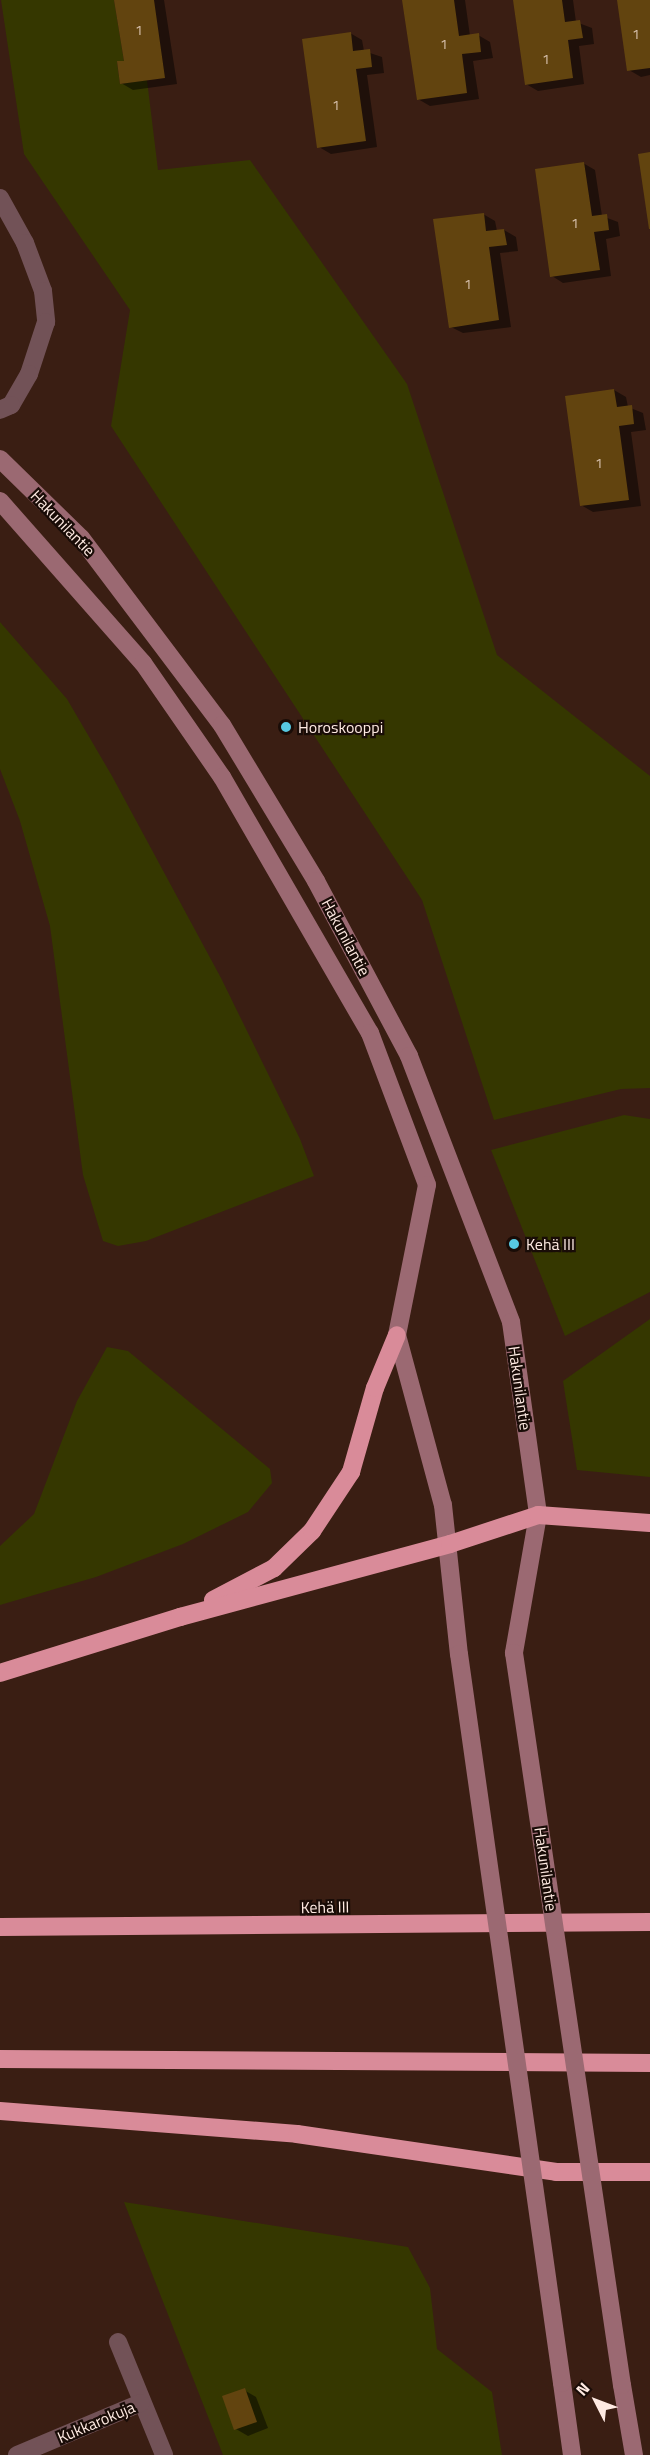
<!DOCTYPE html>
<meta charset="utf-8">
<style>
body{margin:0}
#map{position:relative;width:650px;height:2455px;overflow:hidden;background:#3a1e13;font-family:"Titillium Web",sans-serif}
div>[style]{position:absolute}
.green>*{inset:0;background:#353700}
.shadow>*{inset:0;background:#0007}
.building>*{inset:0;background:#62440f}
.street>*{height:18px;margin:-9px;padding:0 9px;transform-origin:9px;border-radius:9px;background:#725257}
.secondary>*{height:18px;margin:-9px;padding:0 9px;transform-origin:9px;border-radius:9px;background:#9b6972}
.highway>*{height:18px;margin:-9px;padding:0 9px;transform-origin:9px;border-radius:9px;background:#d98b99}
.secondary-bridge>*{height:18px;margin:-9px;padding:0 9px;transform-origin:9px;border-radius:9px;background:#9b6972}
.dots>*{width:16px;height:16px;translate:-50% -50%;box-sizing:border-box;border:3px solid #190c07;border-radius:50%}
span{translate:-50% -50%;white-space:nowrap;text-align:center;line-height:1.15;-webkit-text-stroke:4.5px #190c07;paint-order:stroke}
.number-label{font-size:14px;color:#d7c0ad}
.number-label span{-webkit-text-stroke-width:0}
.street-label{font-size:16px;color:#feeae2}
.poi-label{font-size:16px;color:#feeae2}
.left{translate:0 -50%;text-align:left}
.north{position:absolute;left:566px;top:2371px;width:60px;height:60px;-webkit-text-stroke:4px #190c07;paint-order:stroke;rotate:312deg;font-size:16px;font-weight:700;line-height:24px;text-align:center;color:#feeae2}
.north::after{content:'';display:block;margin:auto;width:21px;height:27px;background:#feeae2;clip-path:polygon(50% 0,100% 100%,50% 72%,0 100%)}
</style>
<div id="map">
<div class="green">
<i style="clip-path:polygon(1px 0,114px 0,124px 61px,117px 62px,120px 84px,147px 80px,158px 170px,250px 160px,407px 384px,497px 655px,650px 776px,650px 1088px,621px 1089px,494px 1120px,422px 900px,111px 426px,130px 310px,24px 154px)"></i>
<i style="clip-path:polygon(0 622px,67px 699px,112px 776px,221px 978px,300px 1139px,314px 1176px,146px 1241px,118px 1246px,103px 1241px,83px 1175px,50px 926px,20px 821px,0 769px)"></i>
<i style="clip-path:polygon(624px 1115px,650px 1119px,650px 1292px,565px 1336px,491px 1150px)"></i>
<i style="clip-path:polygon(650px 1319px,650px 1477px,577px 1470px,563px 1381px)"></i>
<i style="clip-path:polygon(107px 1347px,128px 1351px,270px 1469px,272px 1483px,248px 1512px,183px 1544px,96px 1577px,0 1605px,0 1546px,34px 1514px,77px 1401px)"></i>
<i style="clip-path:polygon(124px 2202px,408px 2247px,430px 2288px,437px 2349px,492px 2392px,502px 2455px,223px 2455px)"></i>
</div>
<div class="shadow">
<i style="clip-path:polygon(116px 0,164px 0,177px 84px,133px 90px,121px 83px,125px 62px)"></i>
<i style="clip-path:polygon(404px 0,465px 0,470px 36px,478px 35px,490px 42px,493px 58px,473px 61px,479px 99px,430px 106px,418px 99px)"></i>
<i style="clip-path:polygon(514px 0,573px 0,576px 22px,592px 28px,594px 44px,579px 46px,584px 84px,538px 91px,526px 84px)"></i>
<i style="clip-path:polygon(619px 0,650px 0,650px 75px,641px 77px,629px 70px)"></i>
<i style="clip-path:polygon(350px 33px,362px 40px,364px 51px,382px 57px,384px 73px,367px 75px,377px 147px,331px 154px,319px 147px)"></i>
<i style="clip-path:polygon(583px 163px,595px 170px,602px 216px,618px 222px,620px 236px,606px 239px,611px 276px,563px 283px,552px 276px)"></i>
<i style="clip-path:polygon(483px 214px,495px 221px,497px 231px,504px 230px,516px 237px,518px 251px,500px 253px,511px 327px,463px 333px,451px 327px)"></i>
<i style="clip-path:polygon(614px 390px,626px 397px,628px 407px,643px 413px,646px 430px,631px 432px,641px 506px,593px 512px,581px 505px)"></i>
<i style="clip-path:polygon(244px 2390px,256px 2397px,268px 2428px,248px 2436px,236px 2429px)"></i>
</div>
<div class="building">
<i style="clip-path:polygon(114px 0,154px 0,165px 78px,120px 84px,117px 61px,124px 61px)"></i>
<i style="clip-path:polygon(402px 0,454px 0,459px 36px,479px 33px,481px 52px,462px 54px,467px 93px,417px 100px)"></i>
<i style="clip-path:polygon(513px 0,562px 0,565px 22px,580px 20px,583px 38px,568px 40px,573px 78px,525px 85px)"></i>
<i style="clip-path:polygon(617px 0,650px 0,650px 68px,627px 71px)"></i>
<i style="clip-path:polygon(351px 32px,353px 51px,370px 49px,372px 67px,356px 69px,366px 141px,317px 148px,302px 39px)"></i>
<i style="clip-path:polygon(650px 152px,650px 229px,649px 229px,638px 154px)"></i>
<i style="clip-path:polygon(584px 162px,592px 216px,607px 214px,609px 230px,594px 232px,600px 270px,550px 277px,535px 169px)"></i>
<i style="clip-path:polygon(484px 213px,486px 231px,504px 229px,507px 245px,489px 247px,499px 320px,449px 328px,433px 219px)"></i>
<i style="clip-path:polygon(614px 389px,617px 407px,632px 405px,634px 424px,619px 426px,629px 500px,580px 506px,565px 396px)"></i>
<i style="clip-path:polygon(245px 2388px,257px 2422px,234px 2430px,222px 2396px)"></i>
</div>
<div class="street">
<i style="left:0;top:198px;width:51px;rotate:60.9deg"></i>
<i style="left:25px;top:243px;width:51px;rotate:69.4deg"></i>
<i style="left:43px;top:291px;width:31px;rotate:84deg"></i>
<i style="left:46px;top:322px;width:55px;rotate:108.1deg"></i>
<i style="left:29px;top:374px;width:36px;rotate:120deg"></i>
<i style="left:11px;top:405px;width:12px;rotate:156deg"></i>
<i style="left:118px;top:2342px;width:122px;rotate:67.8deg"></i>
<i style="left:17px;top:2455px;width:134px;rotate:-22.8deg"></i>
</div>
<div class="secondary">
<i style="left:0;top:459px;width:113px;rotate:44.3deg"></i>
<i style="left:81px;top:538px;width:234px;rotate:53deg"></i>
<i style="left:222px;top:725px;width:182px;rotate:58.9deg"></i>
<i style="left:316px;top:881px;width:198px;rotate:62deg"></i>
<i style="left:409px;top:1056px;width:285px;rotate:69deg"></i>
<i style="left:511px;top:1322px;width:195px;rotate:82deg"></i>
<i style="left:538px;top:1515px;width:140px;rotate:99.9deg"></i>
<i style="left:0;top:501px;width:216px;rotate:48.6deg"></i>
<i style="left:143px;top:663px;width:139px;rotate:55.3deg"></i>
<i style="left:222px;top:777px;width:296px;rotate:60deg"></i>
<i style="left:370px;top:1033px;width:162px;rotate:69.4deg"></i>
<i style="left:427px;top:1185px;width:153px;rotate:101.3deg"></i>
<i style="left:397px;top:1335px;width:176px;rotate:74.9deg"></i>
<i style="left:443px;top:1505px;width:150px;rotate:83.9deg"></i>
<i style="left:562px;top:2383px;width:73px;rotate:82.1deg"></i>
<i style="left:622px;top:2385px;width:71px;rotate:80.3deg"></i>
</div>
<div class="highway">
<i style="left:213px;top:1600px;width:69px;rotate:-27.7deg"></i>
<i style="left:274px;top:1568px;width:53px;rotate:-44.2deg"></i>
<i style="left:312px;top:1531px;width:71px;rotate:-56.5deg"></i>
<i style="left:351px;top:1472px;width:87px;rotate:-74.1deg"></i>
<i style="left:375px;top:1388px;width:57px;rotate:-67.5deg"></i>
<i style="left:0;top:1673px;width:189px;rotate:-17.3deg"></i>
<i style="left:180px;top:1617px;width:280px;rotate:-15.1deg"></i>
<i style="left:450px;top:1544px;width:93px;rotate:-18.2deg"></i>
<i style="left:538px;top:1515px;width:112px;rotate:4.1deg"></i>
<i style="left:0;top:1927px;width:650px;rotate:-0.44deg"></i>
<i style="left:0;top:2059px;width:650px;rotate:0.35deg"></i>
<i style="left:0;top:2111px;width:298px;rotate:4.4deg"></i>
<i style="left:297px;top:2134px;width:262px;rotate:8.3deg"></i>
<i style="left:556px;top:2172px;width:94px"></i>
</div>
<div class="secondary-bridge">
<i style="left:514px;top:1653px;width:740px;rotate:81.61deg"></i>
<i style="left:459px;top:1654px;width:736px;rotate:81.96deg"></i>
</div>
<div class="dots">
<i style="left:286px;top:727px;background:#57c9e2"></i>
<i style="left:514px;top:1244px;background:#57c9e2"></i>
</div>
<div class="number-label">
<span style="left:139px;top:30px">1</span>
<span style="left:636px;top:34px">1</span>
<span style="left:444px;top:44px">1</span>
<span style="left:546px;top:59px">1</span>
<span style="left:336px;top:105px">1</span>
<span style="left:575px;top:223px">1</span>
<span style="left:468px;top:284px">1</span>
<span style="left:599px;top:463px">1</span>
</div>
<div class="street-label">
<span style="left:63px;top:523px;rotate:46deg">Hakunilantie</span>
<span style="left:346px;top:937px;rotate:62deg">Hakunilantie</span>
<span style="left:520px;top:1388px;rotate:82deg">Hakunilantie</span>
<span style="left:546px;top:1869px;rotate:82deg">Hakunilantie</span>
<span style="left:325px;top:1907px;rotate:-1deg">Kehä III</span>
<span style="left:96px;top:2422px;rotate:-23deg">Kukkarokuja</span>
</div>
<div class="poi-label">
<span class="left" style="left:298px;top:727px">Horoskooppi</span>
<span class="left" style="left:526px;top:1244px">Kehä III</span>
</div>
<div class="north">N</div>
</div>
